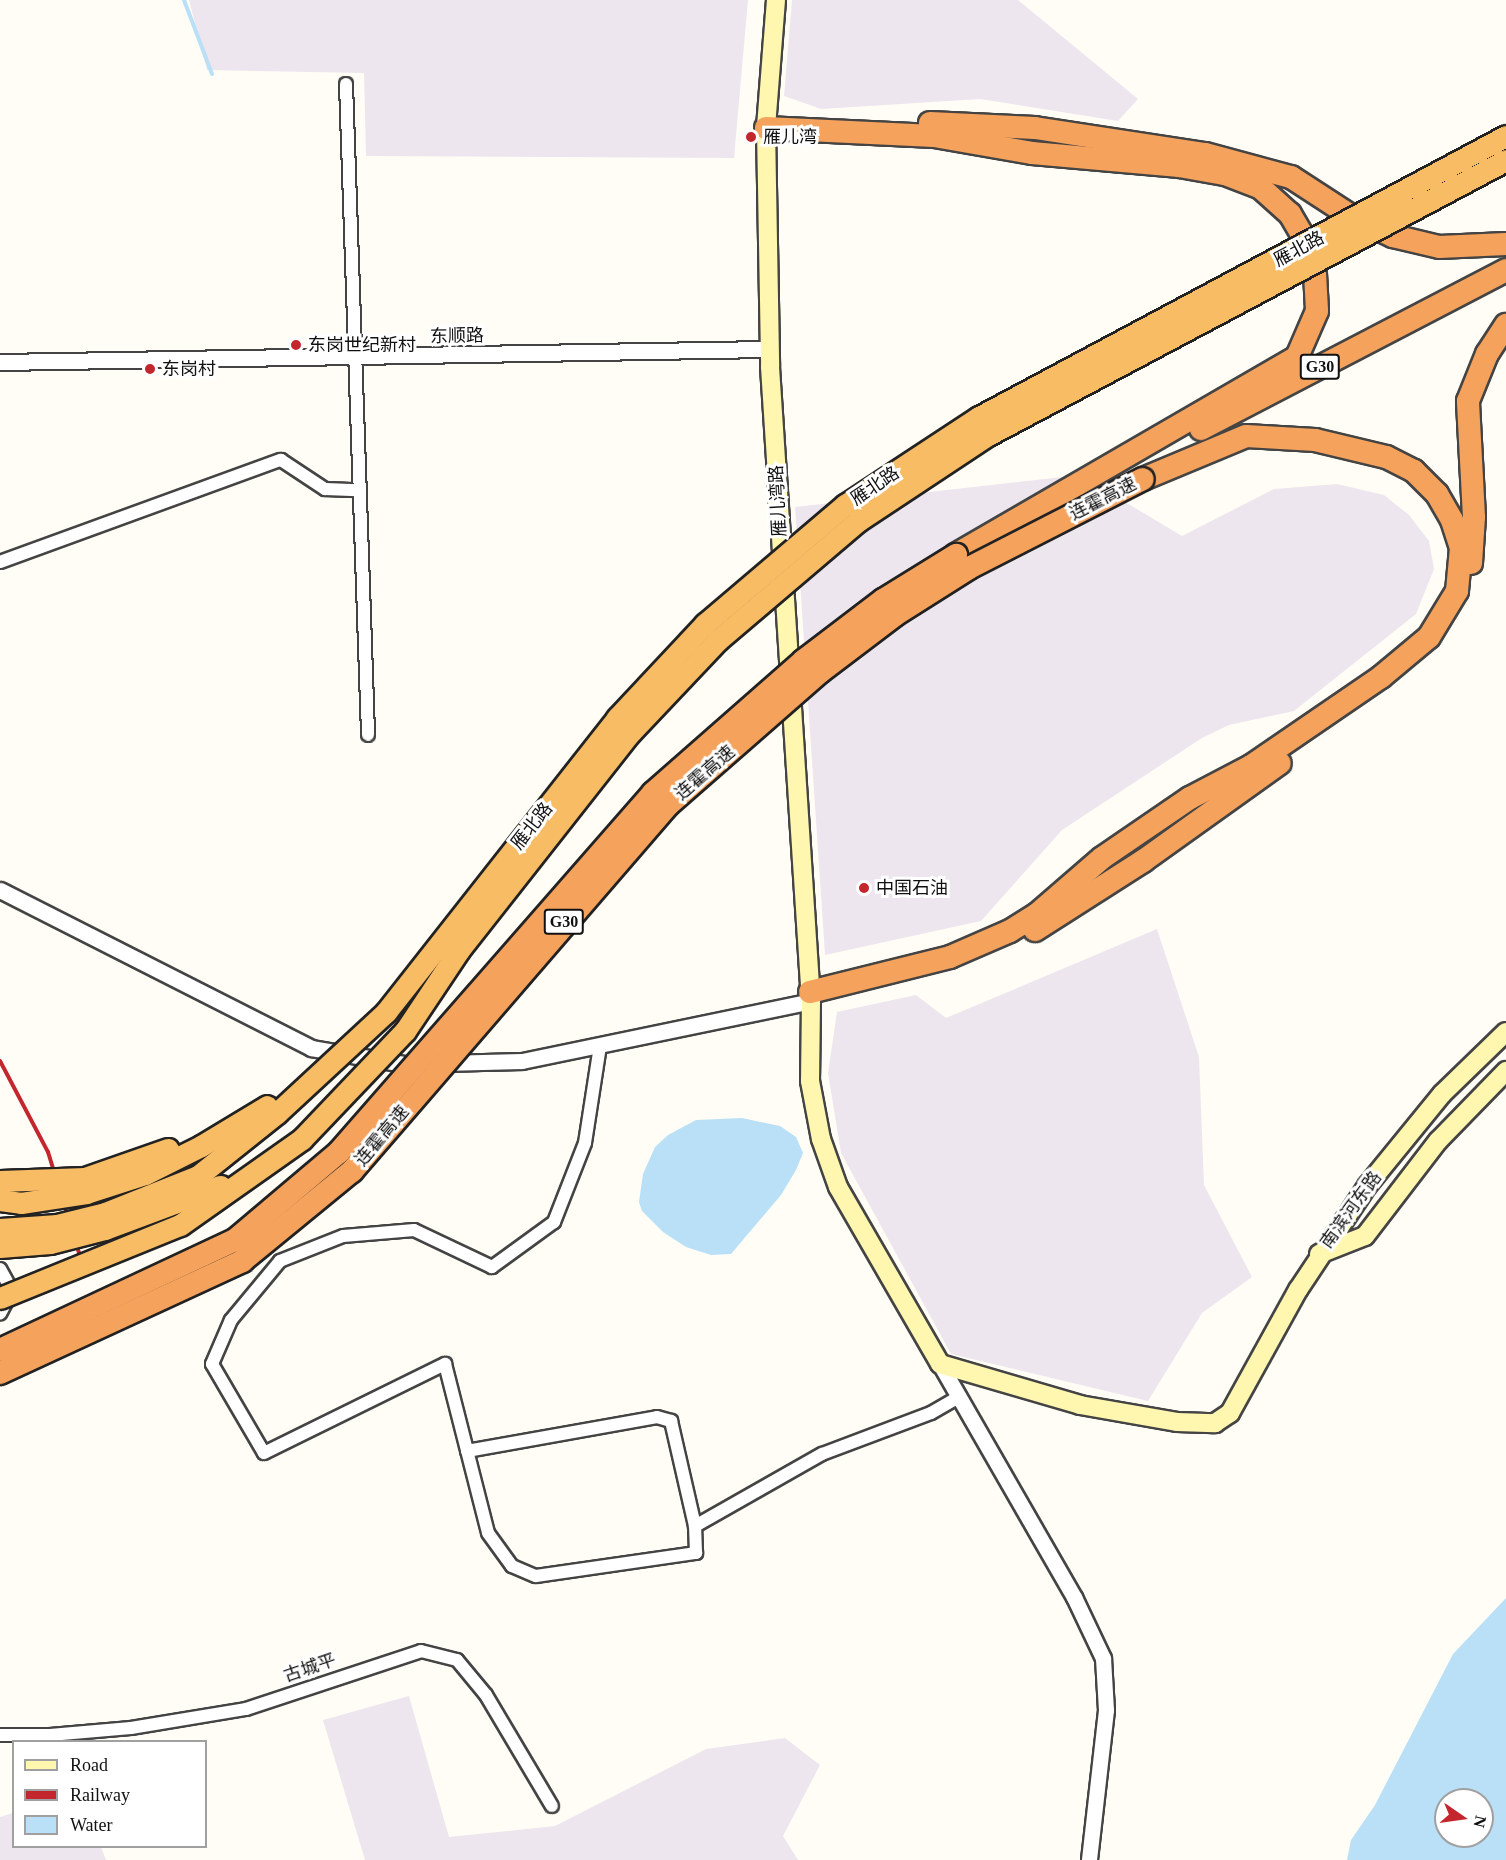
<!DOCTYPE html>
<meta charset="utf-8">
<style>
body{margin:0}
#map{position:relative;width:1506px;height:1860px;overflow:hidden;background:#fffdf5;font-family:"Times New Roman","Noto Sans SC",serif}
div>[style]{position:absolute}
.industrial>*{inset:0;background:#eee6ef}
.water>*{inset:0;background:#b9e0f7}
.stream>*{height:4px;margin:-2px;padding:0 2px;transform-origin:2px;border-radius:2px;background:#b9e0f7}
.roads{filter:drop-shadow(2px 0 #444) drop-shadow(-2px 0 #444) drop-shadow(0 2px #444) drop-shadow(0 -2px #444)}
.minor>*{height:12px;margin:-6px;padding:0 6px;transform-origin:6px;border-radius:6px;background:#fff}
.tertiary>*{height:15px;margin:-7.5px;padding:0 7.5px;transform-origin:7.5px;border-radius:7.5px;background:#fff}
.secondary>*{height:18px;margin:-9px;padding:0 9px;transform-origin:9px;border-radius:9px;background:#fff6b0}
.motorway>*{height:22px;margin:-11px;padding:0 11px;transform-origin:11px;border-radius:11px;background:#f5a25d}
.rail>*{height:4px;margin:-2px;padding:0 2px;transform-origin:2px;border-radius:2px;background:#c4262e}
.bridges{filter:drop-shadow(2px 0 #222) drop-shadow(-2px 0 #222) drop-shadow(0 2px #222) drop-shadow(0 -2px #222)}
.trunk-bridge>*{height:21px;margin:-10.5px;padding:0 10.5px;transform-origin:10.5px;border-radius:10.5px;background:#f7bc64}
.motorway-bridge>*{height:22px;margin:-11px;padding:0 11px;transform-origin:11px;border-radius:11px;background:#f5a25d}
.dots>*{width:16px;height:16px;translate:-50% -50%;box-sizing:border-box;border:3px solid #fff;border-radius:50%}
span{translate:-50% -50%;white-space:nowrap;text-align:center;line-height:1.15;-webkit-text-stroke:6px #fff;paint-order:stroke}
.shield-label span{padding:2px 4px;background:#fff;border:2px solid;border-radius:4px;-webkit-text-stroke-width:0}
.shield-label{font-size:16px;color:#111;font-weight:700}
.poi-label{font-size:18px;color:#111}
.left{translate:0 -50%;text-align:left}
.street-label{font-size:18px;color:#111}
.legend{position:absolute;left:12px;top:1740px;width:195px;height:108px;box-sizing:border-box;background:#fff;border:2px solid #a0a0a0;margin:0;padding:8px 10px;list-style:none;font-size:18px;color:#111}
.legend li{display:flex;align-items:center;gap:12px;height:30px}
.legend b{width:30px;border:2px solid #a0a0a0}
.north{position:absolute;left:1434px;top:1788px;width:60px;height:60px;box-sizing:border-box;background:#fff;border:2px solid #a0a0a0;border-radius:50%;rotate:103deg;font-size:16px;font-weight:700;line-height:24px;text-align:center;color:#111}
.north::after{content:'';display:block;margin:auto;width:21px;height:27px;background:#c4262e;clip-path:polygon(50% 0,100% 100%,50% 72%,0 100%)}
</style>
<div id="map">
<div class="industrial">
<i style="clip-path:polygon(189px 0,748px 0,734px 158px,366px 156px,364px 73px,207px 70px)"></i>
<i style="clip-path:polygon(792px 0,1018px 0,1138px 99px,1118px 121px,980px 99px,821px 109px,784px 96px)"></i>
<i style="clip-path:polygon(1080px 475px,1182px 536px,1274px 489px,1337px 484px,1384px 495px,1409px 515px,1429px 541px,1434px 569px,1416px 614px,1294px 711px,1229px 725px,1202px 738px,1062px 830px,981px 921px,825px 955px,795px 507px)"></i>
<i style="clip-path:polygon(1157px 929px,1199px 1057px,1204px 1185px,1252px 1277px,1202px 1313px,1148px 1401px,951px 1354px,841px 1153px,828px 1073px,837px 1012px,916px 995px,946px 1018px)"></i>
<i style="clip-path:polygon(409px 1696px,449px 1837px,555px 1826px,706px 1749px,785px 1738px,820px 1765px,783px 1836px,798px 1860px,365px 1860px,323px 1720px)"></i>
<i style="clip-path:polygon(13px 1813px,14px 1846px,101px 1847px,106px 1860px,0 1860px,0 1817px)"></i>
</div>
<div class="water">
<i style="clip-path:polygon(742px 1118px,780px 1126px,796px 1137px,803px 1153px,796px 1170px,781px 1195px,731px 1254px,711px 1255px,686px 1247px,663px 1232px,642px 1211px,639px 1202px,643px 1174px,655px 1147px,668px 1135px,696px 1120px)"></i>
<i style="clip-path:polygon(evenodd,1506px 1598px,1506px 1860px,1347px 1860px,1351px 1840px,1375px 1805px,1453px 1654px,1506px 1598px,1446px 1800px,1482px 1800px,1482px 1836px,1446px 1836px,1446px 1800px)"></i>
</div>
<div class="stream">
<i style="left:184px;top:0;width:79px;rotate:69.3deg"></i>
</div>
<div class="roads">
<div class="minor">
<i style="left:346px;top:84px;width:651px;rotate:88.06deg"></i>
<i style="left:0;top:562px;width:299px;rotate:-20deg"></i>
<i style="left:281px;top:460px;width:53px;rotate:33.4deg"></i>
<i style="left:325px;top:489px;width:33px;rotate:2deg"></i>
<i style="left:600px;top:1046px;width:98px;rotate:98.8deg"></i>
<i style="left:585px;top:1143px;width:85px;rotate:111.4deg"></i>
<i style="left:554px;top:1222px;width:77px;rotate:144deg"></i>
<i style="left:492px;top:1267px;width:86px;rotate:-154.6deg"></i>
<i style="left:414px;top:1230px;width:71px;rotate:175.2deg"></i>
<i style="left:343px;top:1236px;width:68px;rotate:158.4deg"></i>
<i style="left:280px;top:1261px;width:77px;rotate:129.7deg"></i>
<i style="left:231px;top:1320px;width:48px;rotate:113.4deg"></i>
<i style="left:212px;top:1364px;width:103px;rotate:59.7deg"></i>
<i style="left:264px;top:1453px;width:202px;rotate:-26.2deg"></i>
<i style="left:445px;top:1364px;width:174px;rotate:75.7deg"></i>
<i style="left:488px;top:1533px;width:41px;rotate:54deg"></i>
<i style="left:512px;top:1566px;width:26px;rotate:23deg"></i>
<i style="left:536px;top:1576px;width:162px;rotate:-8.2deg"></i>
<i style="left:696px;top:1553px;width:27px;rotate:-92deg"></i>
<i style="left:695px;top:1526px;width:146px;rotate:-29.6deg"></i>
<i style="left:822px;top:1454px;width:116px;rotate:-20.6deg"></i>
<i style="left:931px;top:1413px;width:32px;rotate:-30deg"></i>
<i style="left:0;top:1269px;width:18px;rotate:61deg"></i>
<i style="left:9px;top:1285px;width:10px;rotate:84deg"></i>
<i style="left:10px;top:1295px;width:21px;rotate:118deg"></i>
<i style="left:467px;top:1451px;width:193px;rotate:-10.1deg"></i>
<i style="left:657px;top:1417px;width:15px;rotate:16deg"></i>
<i style="left:671px;top:1421px;width:108px;rotate:77.1deg"></i>
<i style="left:0;top:1735px;width:50px"></i>
<i style="left:50px;top:1735px;width:81px;rotate:-4.9deg"></i>
<i style="left:131px;top:1728px;width:117px;rotate:-9.4deg"></i>
<i style="left:246px;top:1709px;width:184px;rotate:-18.3deg"></i>
<i style="left:421px;top:1651px;width:37px;rotate:14deg"></i>
<i style="left:457px;top:1660px;width:45px;rotate:50.4deg"></i>
<i style="left:486px;top:1695px;width:129px;rotate:59.3deg"></i>
</div>
<div class="tertiary">
<i style="left:0;top:362px;width:770px;rotate:-0.97deg"></i>
<i style="left:0;top:890px;width:349px;rotate:26.9deg"></i>
<i style="left:311px;top:1048px;width:94px;rotate:9.8deg"></i>
<i style="left:404px;top:1064px;width:118px;rotate:-1.5deg"></i>
<i style="left:522px;top:1061px;width:295px;rotate:-11.7deg"></i>
<i style="left:940px;top:1364px;width:269px;rotate:60.1deg"></i>
<i style="left:1074px;top:1597px;width:68px;rotate:64.6deg"></i>
<i style="left:1103px;top:1658px;width:52px;rotate:86.7deg"></i>
<i style="left:1106px;top:1710px;width:151px;rotate:96.5deg"></i>
</div>
<div class="secondary">
<i style="left:776px;top:0;width:128px;rotate:94.5deg"></i>
<i style="left:766px;top:128px;width:239px;rotate:89deg"></i>
<i style="left:770px;top:367px;width:635px;rotate:86.3deg"></i>
<i style="left:811px;top:1001px;width:80px;rotate:90.7deg"></i>
<i style="left:810px;top:1081px;width:59px;rotate:79.3deg"></i>
<i style="left:821px;top:1139px;width:51px;rotate:70.5deg"></i>
<i style="left:838px;top:1187px;width:204px;rotate:60deg"></i>
<i style="left:940px;top:1364px;width:146px;rotate:16.3deg"></i>
<i style="left:1080px;top:1405px;width:98px;rotate:9.9deg"></i>
<i style="left:1177px;top:1422px;width:38px;rotate:2deg"></i>
<i style="left:1215px;top:1423px;width:18px;rotate:-34deg"></i>
<i style="left:1230px;top:1413px;width:141px;rotate:-61.1deg"></i>
<i style="left:1298px;top:1290px;width:125px;rotate:-56.4deg"></i>
<i style="left:1367px;top:1186px;width:119px;rotate:-50.8deg"></i>
<i style="left:1442px;top:1094px;width:89px;rotate:-44.1deg"></i>
<i style="left:1319px;top:1254px;width:49px;rotate:-21.4deg"></i>
<i style="left:1365px;top:1236px;width:120px;rotate:-52.5deg"></i>
<i style="left:1438px;top:1141px;width:98px;rotate:-45.8deg"></i>
</div>
<div class="motorway">
<i style="left:930px;top:123px;width:105px;rotate:2.7deg"></i>
<i style="left:1035px;top:128px;width:172px;rotate:8.7deg"></i>
<i style="left:1205px;top:154px;width:89px;rotate:15deg"></i>
<i style="left:1291px;top:177px;width:72px;rotate:33deg"></i>
<i style="left:1351px;top:216px;width:47px;rotate:25.5deg"></i>
<i style="left:1393px;top:236px;width:47px;rotate:13.4deg"></i>
<i style="left:1439px;top:247px;width:67px;rotate:-2.6deg"></i>
<i style="left:766px;top:128px;width:168px;rotate:2.7deg"></i>
<i style="left:934px;top:136px;width:99px;rotate:9.8deg"></i>
<i style="left:1032px;top:153px;width:148px;rotate:5.1deg"></i>
<i style="left:1179px;top:166px;width:47px;rotate:9.9deg"></i>
<i style="left:1225px;top:174px;width:39px;rotate:21deg"></i>
<i style="left:1261px;top:188px;width:39px;rotate:42deg"></i>
<i style="left:1290px;top:214px;width:48px;rotate:59.7deg"></i>
<i style="left:1314px;top:255px;width:56px;rotate:86.9deg"></i>
<i style="left:1317px;top:311px;width:50px;rotate:113.5deg"></i>
<i style="left:1297px;top:357px;width:394px;rotate:149.9deg"></i>
<i style="left:1201px;top:429px;width:344px;rotate:-27.5deg"></i>
<i style="left:1471px;top:563px;width:46px;rotate:-86.3deg"></i>
<i style="left:1474px;top:517px;width:116px;rotate:-93deg"></i>
<i style="left:1468px;top:401px;width:51px;rotate:-68deg"></i>
<i style="left:1487px;top:354px;width:35px;rotate:-57deg"></i>
<i style="left:1035px;top:930px;width:128px;rotate:-32.6deg"></i>
<i style="left:1143px;top:861px;width:168px;rotate:-35.6deg"></i>
<i style="left:810px;top:992px;width:144px;rotate:-14deg"></i>
<i style="left:950px;top:957px;width:65px;rotate:-23.4deg"></i>
<i style="left:1010px;top:931px;width:31px;rotate:-32deg"></i>
<i style="left:1036px;top:915px;width:87px;rotate:-40.8deg"></i>
<i style="left:1102px;top:858px;width:107px;rotate:-34.3deg"></i>
<i style="left:1190px;top:798px;width:69px;rotate:-27.7deg"></i>
<i style="left:1251px;top:766px;width:158px;rotate:-34.4deg"></i>
<i style="left:1381px;top:677px;width:62px;rotate:-39.8deg"></i>
<i style="left:1429px;top:637px;width:54px;rotate:-58.7deg"></i>
<i style="left:1457px;top:591px;width:43px;rotate:-84.7deg"></i>
<i style="left:1461px;top:548px;width:29px;rotate:-108deg"></i>
<i style="left:1452px;top:520px;width:30px;rotate:-120deg"></i>
<i style="left:1437px;top:494px;width:33px;rotate:-135deg"></i>
<i style="left:1414px;top:471px;width:31px;rotate:-153deg"></i>
<i style="left:1386px;top:457px;width:73px;rotate:-166.5deg"></i>
<i style="left:1315px;top:440px;width:69px;rotate:-176.7deg"></i>
<i style="left:1246px;top:436px;width:112px;rotate:157.3deg"></i>
</div>
</div>
<div class="rail">
<i style="left:0;top:1061px;width:103px;rotate:62.2deg"></i>
<i style="left:48px;top:1152px;width:112px;rotate:72.9deg"></i>
</div>
<div class="bridges">
<div class="trunk-bridge">
<i style="left:0;top:1181px;width:85px;rotate:-2deg"></i>
<i style="left:85px;top:1178px;width:88px;rotate:-19.3deg"></i>
<i style="left:0;top:1200px;width:21px;rotate:8deg"></i>
<i style="left:21px;top:1203px;width:66px;rotate:-8.7deg"></i>
<i style="left:86px;top:1193px;width:62px;rotate:-17.9deg"></i>
<i style="left:145px;top:1174px;width:63px;rotate:-26.6deg"></i>
<i style="left:201px;top:1146px;width:77px;rotate:-31.2deg"></i>
<i style="left:0;top:1229px;width:57px;rotate:-4deg"></i>
<i style="left:57px;top:1225px;width:49px;rotate:-14deg"></i>
<i style="left:105px;top:1213px;width:100px;rotate:-21.7deg"></i>
<i style="left:198px;top:1176px;width:101px;rotate:-38.6deg"></i>
<i style="left:277px;top:1113px;width:149px;rotate:-42.8deg"></i>
<i style="left:386px;top:1012px;width:374px;rotate:-51.8deg"></i>
<i style="left:617px;top:718px;width:129px;rotate:-46.9deg"></i>
<i style="left:705px;top:624px;width:184px;rotate:-40.4deg"></i>
<i style="left:845px;top:505px;width:160px;rotate:-33.3deg"></i>
<i style="left:979px;top:417px;width:597px;rotate:-28.07deg"></i>
<i style="left:0;top:1247px;width:50px;rotate:-4.6deg"></i>
<i style="left:50px;top:1243px;width:57px;rotate:-14.3deg"></i>
<i style="left:105px;top:1229px;width:123px;rotate:-20.5deg"></i>
<i style="left:0;top:1298px;width:194px;rotate:-22.1deg"></i>
<i style="left:180px;top:1225px;width:149px;rotate:-35.2deg"></i>
<i style="left:302px;top:1139px;width:149px;rotate:-46.4deg"></i>
<i style="left:405px;top:1031px;width:97px;rotate:-56.3deg"></i>
<i style="left:459px;top:950px;width:276px;rotate:-51.8deg"></i>
<i style="left:630px;top:733px;width:128px;rotate:-46.6deg"></i>
<i style="left:718px;top:640px;width:184px;rotate:-40.4deg"></i>
<i style="left:858px;top:521px;width:156px;rotate:-33.5deg"></i>
<i style="left:988px;top:435px;width:586px;rotate:-27.96deg"></i>
</div>
<div class="motorway-bridge">
<i style="left:0;top:1350px;width:259px;rotate:-25.1deg"></i>
<i style="left:235px;top:1240px;width:136px;rotate:-40.2deg"></i>
<i style="left:339px;top:1152px;width:477px;rotate:-48.8deg"></i>
<i style="left:653px;top:793px;width:200px;rotate:-41.3deg"></i>
<i style="left:803px;top:661px;width:101px;rotate:-37.3deg"></i>
<i style="left:883px;top:600px;width:86px;rotate:-31.7deg"></i>
<i style="left:0;top:1373px;width:267px;rotate:-24.8deg"></i>
<i style="left:242px;top:1261px;width:142px;rotate:-39.3deg"></i>
<i style="left:352px;top:1171px;width:484px;rotate:-49.2deg"></i>
<i style="left:668px;top:805px;width:202px;rotate:-41.2deg"></i>
<i style="left:820px;top:672px;width:94px;rotate:-37.2deg"></i>
<i style="left:895px;top:615px;width:88px;rotate:-32.4deg"></i>
<i style="left:969px;top:568px;width:195px;rotate:-27.1deg"></i>
</div>
</div>
<div class="dots">
<i style="left:751px;top:137px;background:#c4262e"></i>
<i style="left:296px;top:345px;background:#c4262e"></i>
<i style="left:150px;top:369px;background:#c4262e"></i>
<i style="left:864px;top:888px;background:#c4262e"></i>
</div>
<div class="shield-label">
<span style="left:1320px;top:367px">G30</span>
<span style="left:564px;top:922px">G30</span>
</div>
<div class="poi-label">
<span class="left" style="left:763px;top:137px">雁儿湾</span>
<span class="left" style="left:308px;top:345px">东岗世纪新村</span>
<span class="left" style="left:162px;top:369px">东岗村</span>
<span class="left" style="left:876px;top:888px">中国石油</span>
</div>
<div class="street-label">
<span style="left:1299px;top:249px;rotate:-28deg">雁北路</span>
<span style="left:457px;top:336px;rotate:-1deg">东顺路</span>
<span style="left:875px;top:486px;rotate:-34deg">雁北路</span>
<span style="left:1103px;top:499px;rotate:-27deg">连霍高速</span>
<span style="left:778px;top:501px;rotate:-93deg">雁儿湾路</span>
<span style="left:705px;top:773px;rotate:-41deg">连霍高速</span>
<span style="left:532px;top:826px;rotate:-52deg">雁北路</span>
<span style="left:382px;top:1136px;rotate:-50deg">连霍高速</span>
<span style="left:1351px;top:1210px;rotate:-54deg">南滨河东路</span>
<span style="left:310px;top:1668px;rotate:-19deg">古城平</span>
</div>
<ul class="legend">
<li><b style="height:8px;background:#fff6b0"></b>Road</li>
<li><b style="height:8px;background:#c4262e"></b>Railway</li>
<li><b style="height:16px;background:#b9e0f7"></b>Water</li>
</ul>
<div class="north">N</div>
</div>
